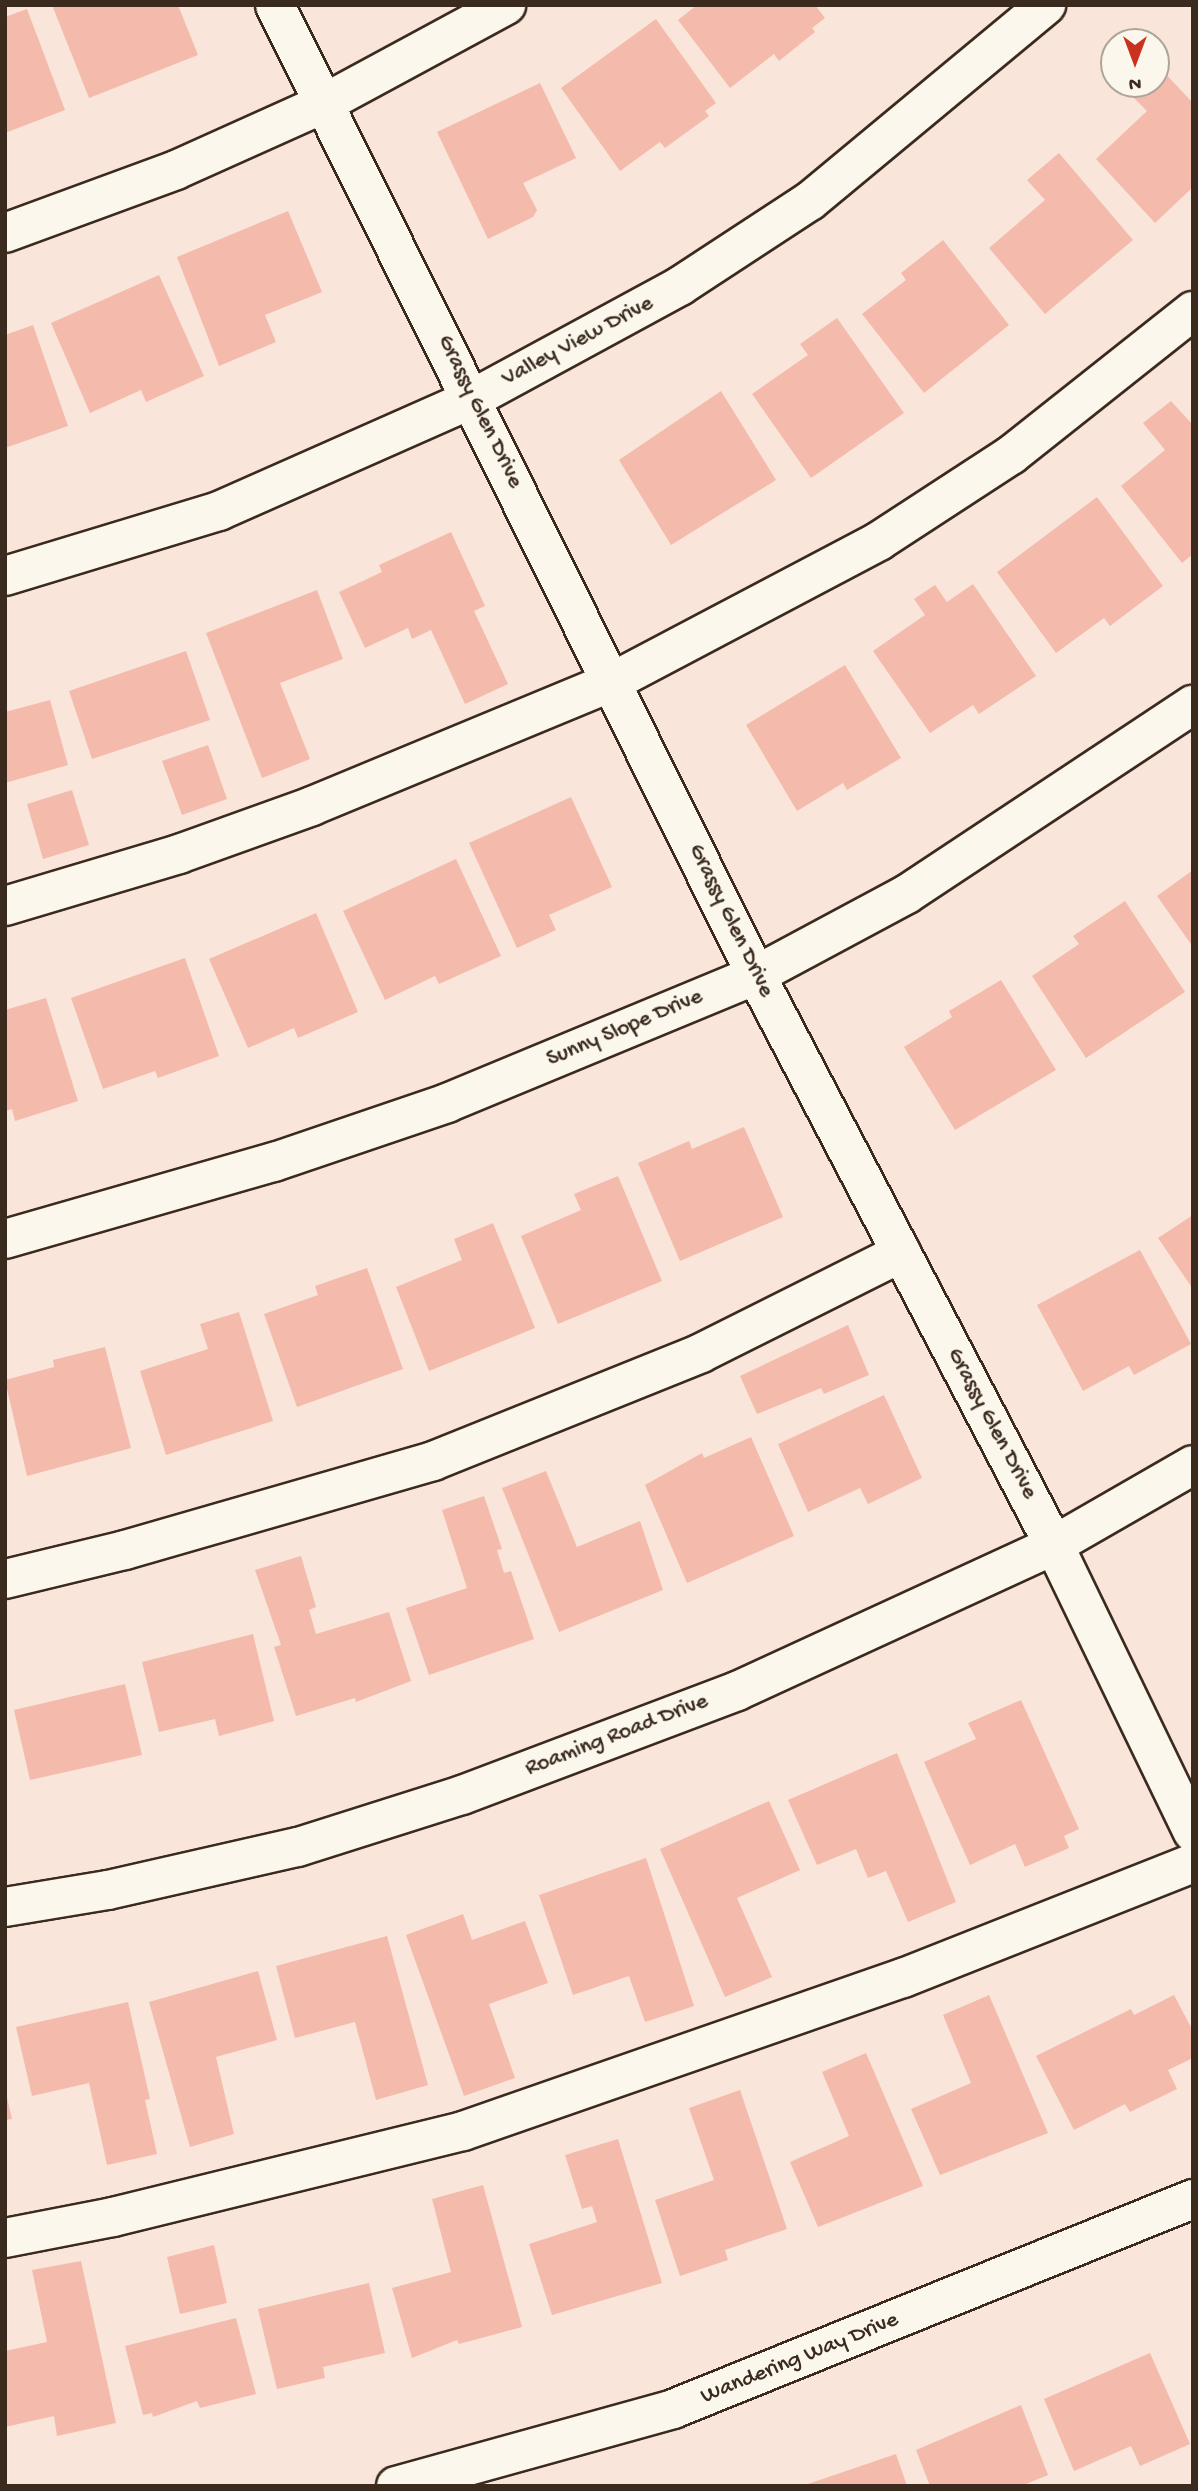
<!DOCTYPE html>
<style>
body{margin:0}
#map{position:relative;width:1198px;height:2491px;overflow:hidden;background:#f9e5d9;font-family:"Gochi Hand",sans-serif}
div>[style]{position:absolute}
.building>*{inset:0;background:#f4bbac}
.roads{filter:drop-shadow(2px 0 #3b2a1e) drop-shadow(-2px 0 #3b2a1e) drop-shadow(0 2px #3b2a1e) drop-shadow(0 -2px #3b2a1e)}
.minor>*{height:38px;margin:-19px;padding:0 19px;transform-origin:19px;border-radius:19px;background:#fbf7ec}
span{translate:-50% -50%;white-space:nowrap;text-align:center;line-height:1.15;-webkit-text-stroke:5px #fbf7ec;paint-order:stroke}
.street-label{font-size:23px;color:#3b2a1e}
.frame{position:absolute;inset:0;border:7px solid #3b2a1e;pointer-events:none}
.north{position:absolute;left:1100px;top:28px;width:70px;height:70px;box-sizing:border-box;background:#fbf7ec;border:2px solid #aea59a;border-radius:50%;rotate:180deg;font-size:19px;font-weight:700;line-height:28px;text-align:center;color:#3b2a1e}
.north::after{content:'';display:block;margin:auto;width:24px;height:32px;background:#c8321e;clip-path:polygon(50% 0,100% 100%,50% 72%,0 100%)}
</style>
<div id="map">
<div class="building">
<i style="clip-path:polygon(52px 5px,178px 5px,198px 55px,89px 98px)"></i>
<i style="clip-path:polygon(697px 5px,815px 5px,825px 18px,812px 28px,815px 32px,779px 61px,774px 54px,730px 88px,678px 20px)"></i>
<i style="clip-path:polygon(27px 9px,65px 110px,5px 133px,5px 17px)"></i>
<i style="clip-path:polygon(656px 19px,716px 103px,705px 111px,709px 116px,665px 148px,660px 142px,620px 171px,561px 88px)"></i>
<i style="clip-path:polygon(1160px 68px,1193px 103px,1193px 187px,1155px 223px,1096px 159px,1147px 111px,1131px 95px,1143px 84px,1156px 84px)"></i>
<i style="clip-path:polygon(540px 83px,576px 158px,523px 183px,537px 210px,533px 217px,488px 239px,437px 132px)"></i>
<i style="clip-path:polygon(1059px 153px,1133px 240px,1045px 314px,989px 248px,1045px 200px,1027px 180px)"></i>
<i style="clip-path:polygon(288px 211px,322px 292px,265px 315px,276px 342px,219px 366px,177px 257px)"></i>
<i style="clip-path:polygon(943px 240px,1009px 325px,924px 393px,862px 314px,906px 280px,901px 273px)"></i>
<i style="clip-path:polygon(159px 275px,204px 376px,146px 402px,141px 390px,90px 413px,51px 323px)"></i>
<i style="clip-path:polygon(837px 318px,904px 413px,811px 478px,752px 394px,808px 355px,800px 344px)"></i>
<i style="clip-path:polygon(33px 325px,68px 426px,5px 448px,5px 335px)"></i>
<i style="clip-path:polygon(721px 391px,776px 480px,671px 545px,619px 460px)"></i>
<i style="clip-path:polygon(1171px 401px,1193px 425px,1193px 554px,1182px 563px,1121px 486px,1165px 450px,1143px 423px)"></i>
<i style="clip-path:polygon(1097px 497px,1163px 586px,1110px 626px,1104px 618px,1056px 653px,997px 572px)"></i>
<i style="clip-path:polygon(451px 532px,485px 606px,474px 611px,508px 684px,465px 704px,431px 630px,412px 639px,408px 628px,365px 648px,339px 592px,382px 572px,379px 565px)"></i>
<i style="clip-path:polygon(973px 584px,1036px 676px,979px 714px,973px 705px,930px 733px,873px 651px,925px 615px,914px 599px,935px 585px,947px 602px)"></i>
<i style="clip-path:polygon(317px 590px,343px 659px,280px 683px,310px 759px,262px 778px,206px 633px)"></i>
<i style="clip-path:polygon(186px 651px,210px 720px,92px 759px,69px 691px)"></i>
<i style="clip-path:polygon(845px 665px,901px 758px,847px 790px,843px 783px,797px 811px,746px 725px)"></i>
<i style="clip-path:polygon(50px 700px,68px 765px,5px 783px,5px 712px)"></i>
<i style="clip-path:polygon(208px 745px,227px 799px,182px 815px,162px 761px)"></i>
<i style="clip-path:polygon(72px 790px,89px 845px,43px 859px,27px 804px)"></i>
<i style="clip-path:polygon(571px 797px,612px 887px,549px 915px,556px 930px,517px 948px,469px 843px)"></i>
<i style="clip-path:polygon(456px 859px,501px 956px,439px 984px,435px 976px,385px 1000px,343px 911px)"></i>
<i style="clip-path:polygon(1193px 870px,1193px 947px,1157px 896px)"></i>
<i style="clip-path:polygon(1125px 901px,1185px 992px,1086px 1058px,1032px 976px,1079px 944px,1073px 936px)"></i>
<i style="clip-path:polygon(316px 913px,358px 1012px,298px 1038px,294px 1028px,248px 1048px,209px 959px)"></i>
<i style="clip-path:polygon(185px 958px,219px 1056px,158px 1078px,155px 1071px,103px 1089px,71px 998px)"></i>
<i style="clip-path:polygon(1001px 980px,1056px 1070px,955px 1130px,904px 1047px,952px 1017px,949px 1011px)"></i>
<i style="clip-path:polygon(46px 998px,78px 1101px,15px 1121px,12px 1109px,5px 1111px,5px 1010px)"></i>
<i style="clip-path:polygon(744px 1127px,783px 1217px,680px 1261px,638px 1163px,689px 1141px,692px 1149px)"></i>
<i style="clip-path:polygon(618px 1176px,662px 1281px,558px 1324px,521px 1236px,581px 1210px,574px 1194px)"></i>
<i style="clip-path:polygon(1193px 1215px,1193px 1289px,1158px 1238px)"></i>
<i style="clip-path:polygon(493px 1223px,535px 1328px,429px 1371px,396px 1287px,462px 1260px,454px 1239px)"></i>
<i style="clip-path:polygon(1140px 1250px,1191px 1344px,1134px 1375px,1129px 1366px,1083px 1391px,1037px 1305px)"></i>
<i style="clip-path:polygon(367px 1268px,403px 1369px,297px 1407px,264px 1314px,318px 1295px,315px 1286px)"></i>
<i style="clip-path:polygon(239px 1312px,273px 1421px,166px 1455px,140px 1371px,208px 1349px,200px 1324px)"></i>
<i style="clip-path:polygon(848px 1325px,869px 1375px,824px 1394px,821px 1388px,757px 1414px,740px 1376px)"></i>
<i style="clip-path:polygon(105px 1347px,131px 1448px,27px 1476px,5px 1380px,54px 1367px,53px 1360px)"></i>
<i style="clip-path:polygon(884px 1395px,922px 1478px,868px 1504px,860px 1488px,808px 1512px,778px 1444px)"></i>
<i style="clip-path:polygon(751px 1437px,794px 1536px,687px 1583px,645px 1485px,702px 1453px,704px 1458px)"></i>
<i style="clip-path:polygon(546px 1471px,577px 1547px,640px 1521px,663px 1590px,559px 1632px,502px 1488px)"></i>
<i style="clip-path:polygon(484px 1496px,502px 1549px,497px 1550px,504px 1573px,511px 1571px,534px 1639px,429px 1675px,406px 1608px,467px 1588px,442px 1510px)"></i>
<i style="clip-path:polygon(301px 1556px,316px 1607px,309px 1610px,316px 1634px,389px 1612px,411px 1681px,356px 1702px,355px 1698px,296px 1716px,274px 1647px,281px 1645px,255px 1570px)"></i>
<i style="clip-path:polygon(253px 1634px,274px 1721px,219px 1736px,215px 1719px,159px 1732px,142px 1662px)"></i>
<i style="clip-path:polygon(125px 1684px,142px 1755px,30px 1780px,14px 1710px)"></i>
<i style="clip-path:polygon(1021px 1700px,1079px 1829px,1064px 1836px,1069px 1848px,1025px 1867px,1015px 1844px,970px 1865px,924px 1762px,976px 1739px,968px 1723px)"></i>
<i style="clip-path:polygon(897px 1753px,956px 1902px,908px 1922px,886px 1871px,868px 1878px,856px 1849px,817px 1865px,788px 1800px)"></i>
<i style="clip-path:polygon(769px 1801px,800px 1870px,737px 1898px,772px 1977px,725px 1997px,660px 1849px)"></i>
<i style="clip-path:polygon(646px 1858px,694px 2006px,645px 2022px,629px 1976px,573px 1995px,539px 1895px)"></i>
<i style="clip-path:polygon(463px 1914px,472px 1940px,525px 1921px,548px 1983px,489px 2004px,515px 2078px,464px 2096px,406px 1935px)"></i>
<i style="clip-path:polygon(387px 1936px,428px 2085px,376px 2100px,355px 2022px,295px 2038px,276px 1966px)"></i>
<i style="clip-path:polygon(258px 1971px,277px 2040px,216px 2057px,234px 2134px,190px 2147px,149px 2002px)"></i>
<i style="clip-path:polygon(989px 1995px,1048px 2133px,940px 2175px,911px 2109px,971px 2083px,943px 2015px)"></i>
<i style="clip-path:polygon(1174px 1995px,1193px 2031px,1193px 2058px,1168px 2070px,1177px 2089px,1130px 2112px,1125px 2104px,1074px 2130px,1036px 2056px,1131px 2009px,1134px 2015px)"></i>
<i style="clip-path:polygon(128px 2002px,150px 2099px,145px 2100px,157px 2154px,107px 2165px,89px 2083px,32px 2096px,16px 2027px)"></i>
<i style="clip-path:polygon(866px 2053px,923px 2186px,818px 2227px,790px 2162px,849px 2136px,822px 2072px)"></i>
<i style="clip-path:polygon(5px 2089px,12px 2119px,5px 2120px)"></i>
<i style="clip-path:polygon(740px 2090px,787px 2229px,725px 2250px,728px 2260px,680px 2276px,655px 2200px,714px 2180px,689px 2108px)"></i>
<i style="clip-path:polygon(618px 2139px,662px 2283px,552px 2315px,529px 2244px,597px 2222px,592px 2206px,582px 2209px,565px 2155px)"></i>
<i style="clip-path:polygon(483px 2185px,522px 2327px,459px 2344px,457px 2340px,412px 2358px,392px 2288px,451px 2272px,432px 2199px)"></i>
<i style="clip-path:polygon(214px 2245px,227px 2303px,180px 2314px,167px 2257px)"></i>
<i style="clip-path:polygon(81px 2261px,116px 2423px,57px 2436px,54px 2416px,5px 2427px,5px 2351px,47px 2342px,32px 2270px)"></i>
<i style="clip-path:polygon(369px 2283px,385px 2353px,323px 2367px,325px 2378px,277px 2389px,258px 2309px)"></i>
<i style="clip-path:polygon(236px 2318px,256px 2394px,200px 2408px,197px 2401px,153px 2417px,152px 2413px,143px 2415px,125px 2346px)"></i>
<i style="clip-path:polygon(1150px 2353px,1190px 2444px,1140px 2466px,1131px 2446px,1074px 2471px,1044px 2399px)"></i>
<i style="clip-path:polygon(1021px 2405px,1048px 2475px,1021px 2486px,930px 2486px,916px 2450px)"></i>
<i style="clip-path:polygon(896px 2454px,907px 2486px,805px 2486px,805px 2485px)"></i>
</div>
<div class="roads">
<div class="minor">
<i style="left:275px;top:5px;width:1083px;rotate:63.62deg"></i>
<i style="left:756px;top:975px;width:643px;rotate:62.4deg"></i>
<i style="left:1054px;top:1545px;width:319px;rotate:64.2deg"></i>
<i style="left:5px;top:233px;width:182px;rotate:-20.2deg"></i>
<i style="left:176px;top:170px;width:163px;rotate:-24.2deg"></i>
<i style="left:325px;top:103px;width:206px;rotate:-28.4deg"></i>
<i style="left:5px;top:576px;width:224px;rotate:-16.9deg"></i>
<i style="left:219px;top:511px;width:277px;rotate:-23.9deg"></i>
<i style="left:472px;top:399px;width:237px;rotate:-28.5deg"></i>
<i style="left:680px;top:286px;width:155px;rotate:-33.2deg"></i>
<i style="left:810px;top:201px;width:307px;rotate:-39.7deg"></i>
<i style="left:5px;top:906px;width:182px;rotate:-16.6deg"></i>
<i style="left:179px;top:854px;width:141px;rotate:-19.8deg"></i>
<i style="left:312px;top:806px;width:325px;rotate:-22.5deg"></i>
<i style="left:612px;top:682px;width:302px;rotate:-27.8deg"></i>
<i style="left:879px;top:541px;width:158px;rotate:-33.1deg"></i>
<i style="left:1011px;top:455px;width:232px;rotate:-38.4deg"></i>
<i style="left:5px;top:1239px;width:280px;rotate:-16deg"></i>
<i style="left:274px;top:1162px;width:183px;rotate:-18.8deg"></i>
<i style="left:447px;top:1103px;width:334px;rotate:-22.5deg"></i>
<i style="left:756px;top:975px;width:171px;rotate:-28.2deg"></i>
<i style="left:907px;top:894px;width:343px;rotate:-33.5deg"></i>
<i style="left:5px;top:1579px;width:123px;rotate:-13.6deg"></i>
<i style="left:125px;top:1550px;width:321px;rotate:-16.1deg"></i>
<i style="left:433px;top:1461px;width:289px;rotate:-21.9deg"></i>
<i style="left:701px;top:1353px;width:224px;rotate:-26.6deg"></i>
<i style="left:5px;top:1907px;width:104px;rotate:-9.4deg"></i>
<i style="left:108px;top:1890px;width:195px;rotate:-12.8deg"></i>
<i style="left:298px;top:1847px;width:172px;rotate:-17.6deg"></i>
<i style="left:462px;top:1795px;width:294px;rotate:-20.7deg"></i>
<i style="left:737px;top:1691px;width:349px;rotate:-24.7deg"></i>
<i style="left:1054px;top:1545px;width:160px;rotate:-29.9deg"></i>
<i style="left:5px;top:2238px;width:110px;rotate:-11deg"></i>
<i style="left:113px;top:2217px;width:360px;rotate:-13.8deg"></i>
<i style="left:463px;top:2131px;width:466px;rotate:-19.2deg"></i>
<i style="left:903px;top:1978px;width:312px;rotate:-21.6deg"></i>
<i style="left:396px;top:2486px;width:288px;rotate:-15.5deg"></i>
<i style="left:673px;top:2409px;width:561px;rotate:-21.99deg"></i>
</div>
</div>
<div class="street-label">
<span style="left:578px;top:342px;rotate:-28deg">Valley View Drive</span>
<span style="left:479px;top:412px;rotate:64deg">Grassy Glen Drive</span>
<span style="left:730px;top:921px;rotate:64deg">Grassy Glen Drive</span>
<span style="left:625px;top:1029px;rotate:-23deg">Sunny Slope Drive</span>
<span style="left:991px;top:1424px;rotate:62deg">Grassy Glen Drive</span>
<span style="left:617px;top:1736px;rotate:-21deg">Roaming Road Drive</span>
<span style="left:800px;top:2359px;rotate:-22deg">Wandering Way Drive</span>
</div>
<div class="frame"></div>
<div class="north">N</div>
</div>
